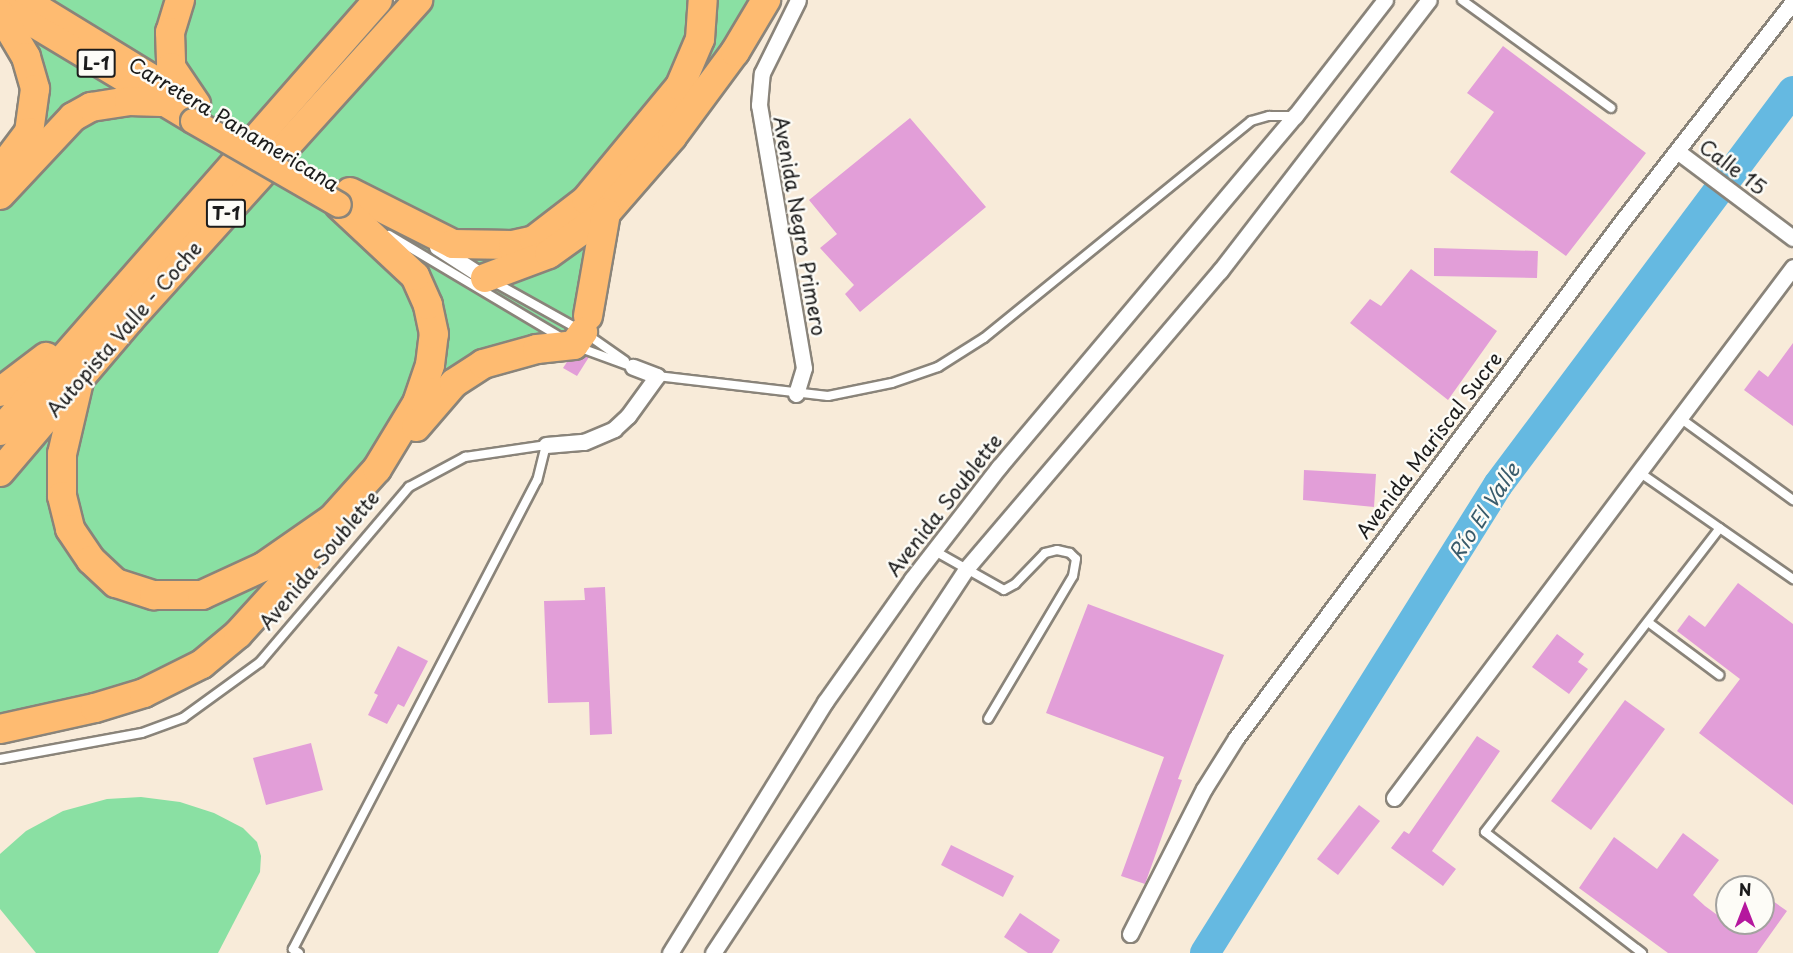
<!DOCTYPE html>
<meta charset="utf-8">
<style>
body{margin:0}
#map{position:relative;width:1793px;height:953px;overflow:hidden;background:#f8ebd9;font-family:"Playpen Sans",sans-serif}
div>[style]{position:absolute}
.green>*{inset:0;background:#8ae0a3}
.river>*{height:30px;margin:-15px;padding:0 15px;transform-origin:15px;border-radius:15px;background:#65b9e1}
.building>*{inset:0;background:#e29ed8}
.roads{filter:drop-shadow(2px 0 #8a847a) drop-shadow(-2px 0 #8a847a) drop-shadow(0 2px #8a847a) drop-shadow(0 -2px #8a847a)}
.service>*{height:8px;margin:-4px;padding:0 4px;transform-origin:4px;border-radius:4px;background:#fff}
.minor>*{height:15px;margin:-7.5px;padding:0 7.5px;transform-origin:7.5px;border-radius:7.5px;background:#fff}
.primary>*{height:24px;margin:-12px;padding:0 12px;transform-origin:12px;border-radius:12px;background:#febb71}
.motorway>*{height:28px;margin:-14px;padding:0 14px;transform-origin:14px;border-radius:14px;background:#febb71}
.bridges{filter:drop-shadow(2px 0 #8a847a) drop-shadow(-2px 0 #8a847a) drop-shadow(0 2px #8a847a) drop-shadow(0 -2px #8a847a)}
.primary-bridge>*{height:24px;margin:-12px;padding:0 12px;transform-origin:12px;border-radius:12px;background:#febb71}
span{translate:-50% -50%;white-space:nowrap;text-align:center;line-height:1.15;-webkit-text-stroke:5px #fdfcf7;paint-order:stroke}
.shield-label span{padding:2px 4px;background:#fdfcf7;border:2px solid;border-radius:4px;-webkit-text-stroke-width:0}
.shield-label{font-size:18px;color:#1c1c1c;font-weight:700}
.street-label{font-size:20px;color:#1c1c1c}
.water-label{font-size:21px;color:#395b6b;font-style:italic}
.north{position:absolute;left:1715px;top:875px;width:60px;height:60px;box-sizing:border-box;background:#fdfcf7;border:2px solid #a3a29f;border-radius:50%;rotate:0deg;font-size:16px;font-weight:700;line-height:24px;text-align:center;color:#1c1c1c}
.north::after{content:'';display:block;margin:auto;width:21px;height:27px;background:#b5179e;clip-path:polygon(50% 0,100% 100%,50% 72%,0 100%)}
</style>
<div id="map">
<div class="green">
<i style="clip-path:polygon(0 0,378px 0,0 431px,0 170px,35px 89px)"></i>
<i style="clip-path:polygon(418px 0,766px 0,606px 213px,583px 332px,474px 370px,202px 664px,0 729px,0 472px)"></i>
<i style="clip-path:polygon(141px 797px,180px 802px,214px 813px,243px 828px,257px 842px,261px 856px,260px 872px,218px 953px,36px 953px,0 909px,0 854px,26px 831px,63px 811px,107px 799px)"></i>
</div>
<div class="river">
<i style="left:1205px;top:953px;width:552px;rotate:-57.95deg"></i>
<i style="left:1498px;top:485px;width:492px;rotate:-53.2deg"></i>
</div>
<div class="building">
<i style="clip-path:polygon(1503px 46px,1646px 153px,1566px 256px,1450px 172px,1494px 112px,1467px 93px)"></i>
<i style="clip-path:polygon(910px 118px,986px 207px,860px 312px,845px 294px,854px 285px,820px 248px,837px 234px,809px 200px)"></i>
<i style="clip-path:polygon(1434px 248px,1538px 251px,1537px 278px,1434px 276px)"></i>
<i style="clip-path:polygon(1411px 269px,1497px 331px,1448px 400px,1350px 323px,1370px 299px,1381px 306px)"></i>
<i style="clip-path:polygon(1793px 343px,1793px 426px,1744px 390px,1759px 370px,1768px 377px)"></i>
<i style="clip-path:polygon(586px 356px,589px 357px,577px 376px,563px 368px,567px 362px)"></i>
<i style="clip-path:polygon(1304px 470px,1376px 474px,1374px 507px,1303px 500px)"></i>
<i style="clip-path:polygon(1738px 583px,1793px 624px,1793px 805px,1699px 733px,1740px 679px,1677px 631px,1689px 615px,1705px 627px)"></i>
<i style="clip-path:polygon(605px 587px,612px 734px,590px 735px,589px 702px,548px 703px,544px 601px,585px 600px,584px 588px)"></i>
<i style="clip-path:polygon(1088px 604px,1224px 655px,1178px 779px,1182px 780px,1145px 884px,1121px 876px,1164px 757px,1046px 713px)"></i>
<i style="clip-path:polygon(1557px 634px,1584px 654px,1578px 662px,1588px 669px,1569px 694px,1532px 667px)"></i>
<i style="clip-path:polygon(398px 646px,428px 661px,404px 707px,398px 704px,387px 724px,368px 715px,378px 695px,374px 693px)"></i>
<i style="clip-path:polygon(1625px 700px,1665px 729px,1591px 830px,1551px 801px)"></i>
<i style="clip-path:polygon(1477px 736px,1500px 751px,1432px 851px,1456px 869px,1443px 886px,1391px 848px,1404px 831px,1409px 834px)"></i>
<i style="clip-path:polygon(311px 743px,323px 790px,266px 805px,253px 758px)"></i>
<i style="clip-path:polygon(1359px 805px,1380px 821px,1338px 875px,1317px 859px)"></i>
<i style="clip-path:polygon(1683px 833px,1719px 860px,1693px 895px,1705px 906px,1735px 928px,1739px 923px,1763px 923px,1763px 894px,1787px 911px,1757px 953px,1668px 953px,1579px 888px,1614px 837px,1657px 869px)"></i>
<i style="clip-path:polygon(951px 845px,1014px 876px,1003px 897px,941px 865px)"></i>
<i style="clip-path:polygon(1020px 913px,1060px 940px,1052px 953px,1028px 953px,1004px 937px)"></i>
</div>
<div class="roads">
<div class="service">
<i style="left:1462px;top:0;width:184px;rotate:35.9deg"></i>
<i style="left:389px;top:235px;width:201px;rotate:30.8deg"></i>
<i style="left:494px;top:282px;width:96px;rotate:29.2deg"></i>
<i style="left:588px;top:335px;width:45px;rotate:35.1deg"></i>
<i style="left:578px;top:347px;width:59px;rotate:20deg"></i>
<i style="left:657px;top:376px;width:172px;rotate:6.7deg"></i>
<i style="left:828px;top:396px;width:65px;rotate:-11.5deg"></i>
<i style="left:892px;top:383px;width:49px;rotate:-19.2deg"></i>
<i style="left:938px;top:367px;width:54px;rotate:-32.2deg"></i>
<i style="left:984px;top:338px;width:344px;rotate:-39.1deg"></i>
<i style="left:1251px;top:121px;width:19px;rotate:-16deg"></i>
<i style="left:1269px;top:116px;width:26px"></i>
<i style="left:1680px;top:418px;width:140px;rotate:36deg"></i>
<i style="left:1639px;top:472px;width:188px;rotate:34.8deg"></i>
<i style="left:933px;top:550px;width:81px;rotate:29.4deg"></i>
<i style="left:1004px;top:590px;width:13px;rotate:-29deg"></i>
<i style="left:1015px;top:584px;width:43px;rotate:-45.9deg"></i>
<i style="left:1045px;top:553px;width:12px;rotate:-14deg"></i>
<i style="left:1057px;top:550px;width:13px;rotate:13deg"></i>
<i style="left:1070px;top:553px;width:8px;rotate:45deg"></i>
<i style="left:1076px;top:559px;width:17px;rotate:100deg"></i>
<i style="left:1073px;top:576px;width:166px;rotate:120.7deg"></i>
<i style="left:1648px;top:622px;width:89px;rotate:36.7deg"></i>
<i style="left:0;top:759px;width:144px;rotate:-10.4deg"></i>
<i style="left:142px;top:733px;width:44px;rotate:-20.1deg"></i>
<i style="left:183px;top:718px;width:95px;rotate:-36deg"></i>
<i style="left:260px;top:662px;width:230px;rotate:-49.6deg"></i>
<i style="left:409px;top:487px;width:64px;rotate:-28.2deg"></i>
<i style="left:465px;top:457px;width:82px;rotate:-8.4deg"></i>
<i style="left:546px;top:445px;width:36px;rotate:104deg"></i>
<i style="left:537px;top:480px;width:529px;rotate:117.49deg"></i>
<i style="left:293px;top:949px;width:7px;rotate:34deg"></i>
<i style="left:1642px;top:953px;width:198px;rotate:-142.4deg"></i>
<i style="left:1485px;top:832px;width:384px;rotate:-52.3deg"></i>
</div>
<div class="minor">
<i style="left:1677px;top:151px;width:145px;rotate:36.9deg"></i>
<i style="left:437px;top:247px;width:57px;rotate:32.9deg"></i>
<i style="left:796px;top:394px;width:27px;rotate:-73deg"></i>
<i style="left:804px;top:368px;width:267px;rotate:-99.7deg"></i>
<i style="left:759px;top:105px;width:32px;rotate:-85deg"></i>
<i style="left:762px;top:73px;width:81px;rotate:-63.7deg"></i>
<i style="left:546px;top:445px;width:38px;rotate:-5deg"></i>
<i style="left:584px;top:442px;width:33px;rotate:-23deg"></i>
<i style="left:614px;top:429px;width:19px;rotate:-43deg"></i>
<i style="left:628px;top:416px;width:49px;rotate:-54.1deg"></i>
<i style="left:657px;top:376px;width:26px;rotate:-159deg"></i>
<i style="left:1394px;top:798px;width:664px;rotate:-53.08deg"></i>
<i style="left:1130px;top:934px;width:163px;rotate:-63deg"></i>
<i style="left:1204px;top:789px;width:60px;rotate:-57.9deg"></i>
<i style="left:1236px;top:738px;width:647px;rotate:-53.24deg"></i>
<i style="left:1623px;top:220px;width:276px;rotate:-52.1deg"></i>
<i style="left:670px;top:953px;width:295px;rotate:-58.3deg"></i>
<i style="left:825px;top:702px;width:151px;rotate:-54.7deg"></i>
<i style="left:912px;top:579px;width:142px;rotate:-52.2deg"></i>
<i style="left:999px;top:467px;width:459px;rotate:-49.9deg"></i>
<i style="left:1295px;top:116px;width:147px;rotate:-52.2deg"></i>
<i style="left:713px;top:953px;width:460px;rotate:-56.6deg"></i>
<i style="left:966px;top:569px;width:392px;rotate:-49.6deg"></i>
<i style="left:1220px;top:271px;width:342px;rotate:-52.4deg"></i>
</div>
<div class="primary">
<i style="left:27px;top:0;width:193px;rotate:31.5deg"></i>
<i style="left:0;top:5px;width:225px;rotate:31deg"></i>
</div>
<div class="motorway">
<i style="left:180px;top:0;width:34px;rotate:107deg"></i>
<i style="left:170px;top:32px;width:35px;rotate:88deg"></i>
<i style="left:171px;top:67px;width:45px;rotate:56deg"></i>
<i style="left:0;top:13px;width:51px;rotate:59.4deg"></i>
<i style="left:26px;top:57px;width:33px;rotate:74deg"></i>
<i style="left:35px;top:89px;width:43px;rotate:97.9deg"></i>
<i style="left:29px;top:132px;width:40px;rotate:127deg"></i>
<i style="left:350px;top:192px;width:115px;rotate:26.8deg"></i>
<i style="left:453px;top:244px;width:60px;rotate:1deg"></i>
<i style="left:513px;top:245px;width:22px;rotate:-13deg"></i>
<i style="left:534px;top:240px;width:66px;rotate:-37.6deg"></i>
<i style="left:586px;top:200px;width:148px;rotate:-50.5deg"></i>
<i style="left:680px;top:86px;width:51px;rotate:-66.9deg"></i>
<i style="left:700px;top:39px;width:39px;rotate:-86deg"></i>
<i style="left:0;top:195px;width:107px;rotate:-46.9deg"></i>
<i style="left:73px;top:117px;width:21px;rotate:-29deg"></i>
<i style="left:91px;top:107px;width:38px;rotate:-9deg"></i>
<i style="left:129px;top:101px;width:32px;rotate:2deg"></i>
<i style="left:485px;top:278px;width:68px;rotate:-20.6deg"></i>
<i style="left:549px;top:254px;width:70px;rotate:-35.7deg"></i>
<i style="left:606px;top:213px;width:101px;rotate:-49deg"></i>
<i style="left:672px;top:137px;width:106px;rotate:-53.5deg"></i>
<i style="left:735px;top:52px;width:61px;rotate:-59.2deg"></i>
<i style="left:588px;top:316px;width:105px;rotate:-80.1deg"></i>
<i style="left:79px;top:381px;width:75px;rotate:103.1deg"></i>
<i style="left:62px;top:454px;width:42px;rotate:90deg"></i>
<i style="left:62px;top:496px;width:34px;rotate:76deg"></i>
<i style="left:70px;top:529px;width:37px;rotate:56deg"></i>
<i style="left:91px;top:560px;width:34px;rotate:43deg"></i>
<i style="left:116px;top:583px;width:40px;rotate:18deg"></i>
<i style="left:154px;top:595px;width:48px"></i>
<i style="left:202px;top:595px;width:67px;rotate:-24.7deg"></i>
<i style="left:263px;top:567px;width:84px;rotate:-34.8deg"></i>
<i style="left:332px;top:519px;width:67px;rotate:-48deg"></i>
<i style="left:377px;top:469px;width:77px;rotate:-58.8deg"></i>
<i style="left:417px;top:403px;width:40px;rotate:-71.1deg"></i>
<i style="left:430px;top:365px;width:31px;rotate:-83deg"></i>
<i style="left:434px;top:334px;width:30px;rotate:-102deg"></i>
<i style="left:428px;top:305px;width:32px;rotate:-114deg"></i>
<i style="left:415px;top:276px;width:104px;rotate:-136.9deg"></i>
<i style="left:0;top:392px;width:58px;rotate:-37.3deg"></i>
<i style="left:416px;top:427px;width:58px;rotate:-49.2deg"></i>
<i style="left:454px;top:383px;width:35px;rotate:-33deg"></i>
<i style="left:483px;top:364px;width:56px;rotate:-15.5deg"></i>
<i style="left:537px;top:349px;width:37px;rotate:-6deg"></i>
<i style="left:574px;top:345px;width:16px;rotate:-55deg"></i>
<i style="left:0;top:431px;width:573px;rotate:-48.75deg"></i>
<i style="left:0;top:472px;width:201px;rotate:-49.6deg"></i>
<i style="left:130px;top:319px;width:430px;rotate:-47.9deg"></i>
<i style="left:0;top:729px;width:97px;rotate:-12.5deg"></i>
<i style="left:95px;top:708px;width:51px;rotate:-17deg"></i>
<i style="left:144px;top:693px;width:65px;rotate:-26.6deg"></i>
<i style="left:202px;top:664px;width:47px;rotate:-39.8deg"></i>
<i style="left:238px;top:634px;width:137px;rotate:-47.7deg"></i>
</div>
</div>
<div class="bridges">
<div class="primary-bridge">
<i style="left:193px;top:121px;width:168px;rotate:29.9deg"></i>
</div>
</div>
<div class="shield-label">
<span style="left:96px;top:63px">L-1</span>
<span style="left:226px;top:213px">T-1</span>
</div>
<div class="street-label">
<span style="left:234px;top:124px;rotate:31deg">Carretera Panamericana</span>
<span style="left:1733px;top:167px;rotate:37deg">Calle 15</span>
<span style="left:800px;top:226px;rotate:80deg">Avenida Negro Primero</span>
<span style="left:124px;top:329px;rotate:-49deg">Autopista Valle - Coche</span>
<span style="left:1429px;top:445px;rotate:-53deg">Avenida Mariscal Sucre</span>
<span style="left:944px;top:505px;rotate:-52deg">Avenida Soublette</span>
<span style="left:319px;top:560px;rotate:-50deg">Avenida Soublette</span>
</div>
<div class="water-label">
<span style="left:1483px;top:511px;rotate:-57deg">Río El Valle</span>
</div>
<div class="north">N</div>
</div>
